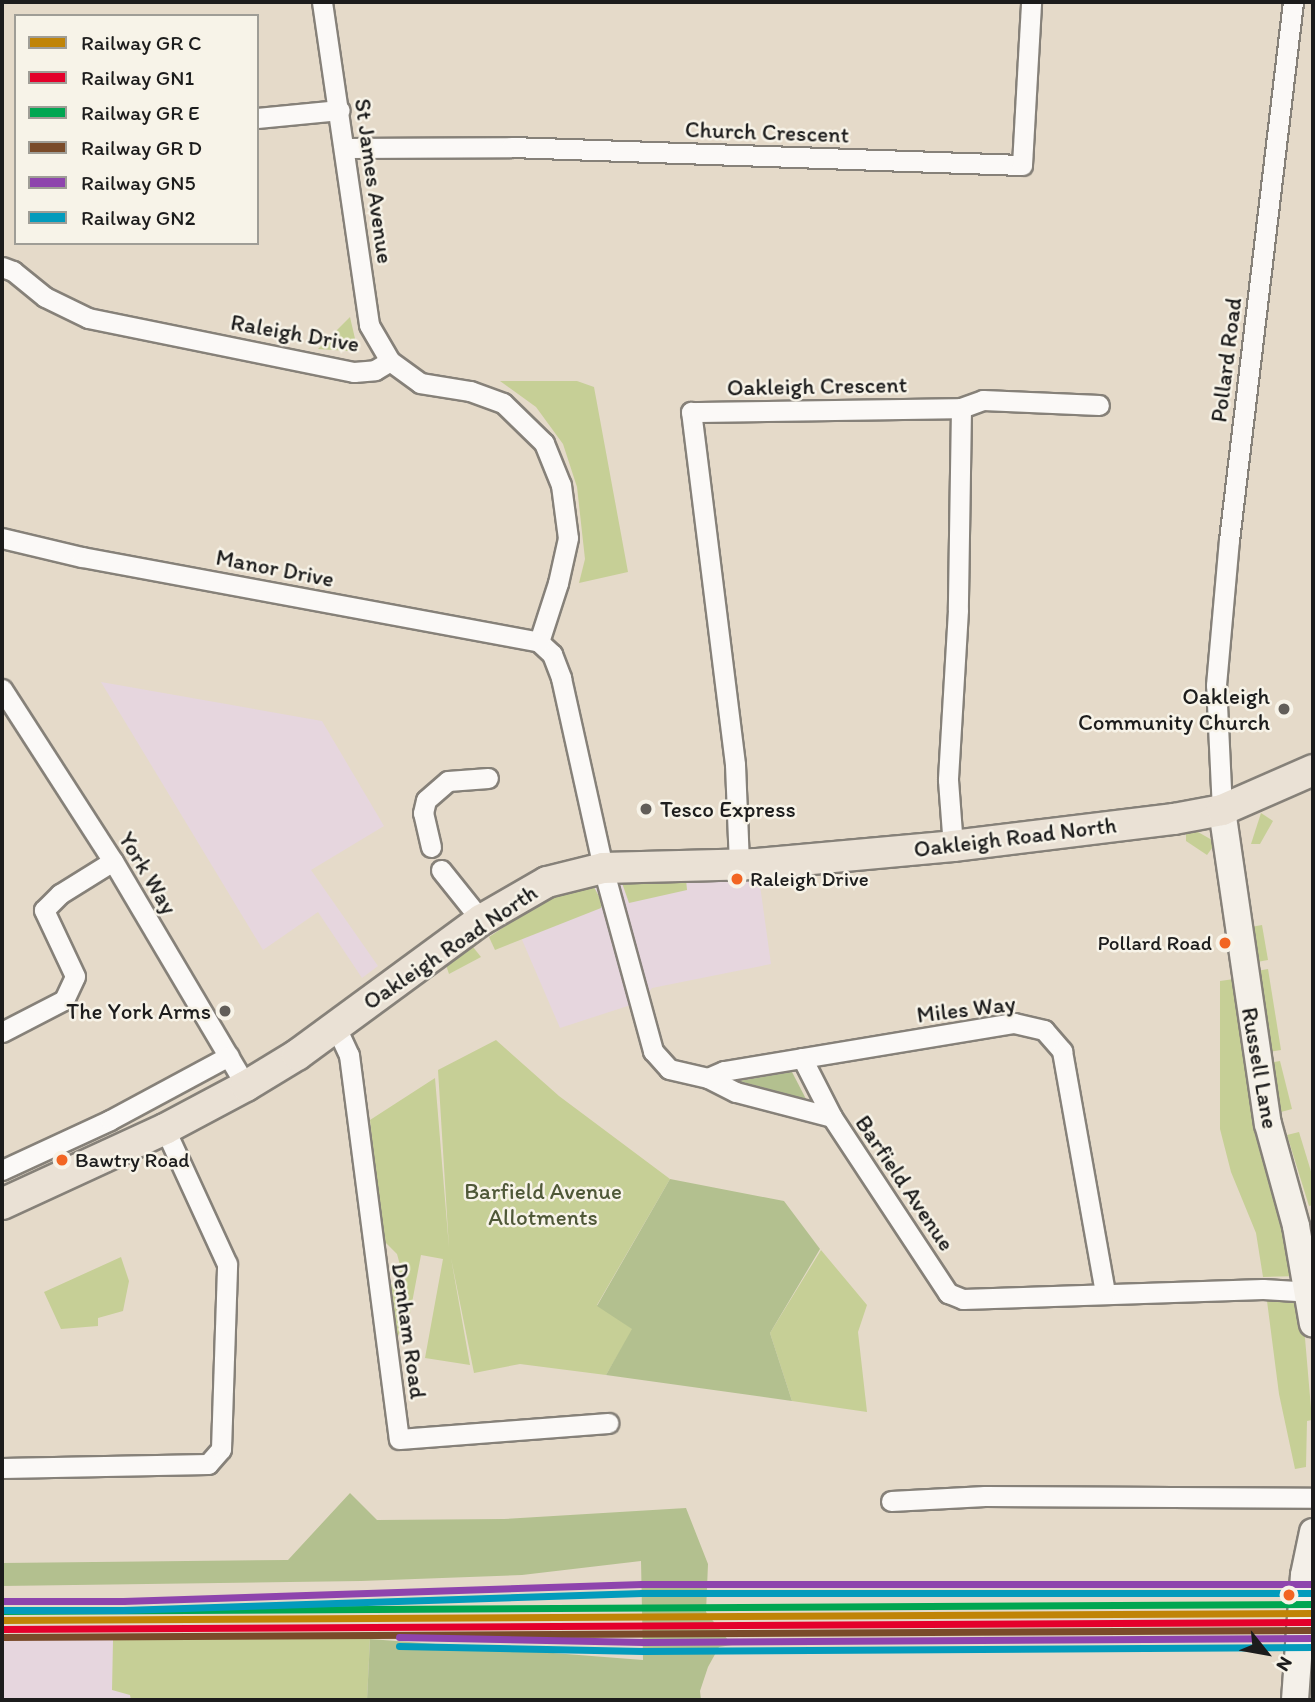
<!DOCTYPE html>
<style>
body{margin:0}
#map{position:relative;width:1315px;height:1702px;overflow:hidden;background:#e5dac9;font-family:Itim,sans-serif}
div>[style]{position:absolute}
.built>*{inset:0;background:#e6d6de}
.green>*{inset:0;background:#c6cf96}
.forest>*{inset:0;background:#b3c08f}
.roads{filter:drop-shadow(2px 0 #868179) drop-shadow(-2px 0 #868179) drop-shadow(0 2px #868179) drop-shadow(0 -2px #868179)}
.street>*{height:19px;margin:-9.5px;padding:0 9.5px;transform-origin:9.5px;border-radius:9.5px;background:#fbf9f7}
.secondary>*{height:26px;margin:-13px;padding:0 13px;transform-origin:13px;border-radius:13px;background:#f4f0e9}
.primary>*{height:30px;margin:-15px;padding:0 15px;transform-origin:15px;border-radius:15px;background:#eae1d5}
.rail-1>*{height:7px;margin:-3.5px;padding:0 3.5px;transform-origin:3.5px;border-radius:3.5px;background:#c08407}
.rail-2>*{height:7px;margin:-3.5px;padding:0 3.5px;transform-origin:3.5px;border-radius:3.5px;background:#e4002b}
.rail-3>*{height:7px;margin:-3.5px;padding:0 3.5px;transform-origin:3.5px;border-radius:3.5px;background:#00a651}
.rail-4>*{height:7px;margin:-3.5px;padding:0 3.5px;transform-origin:3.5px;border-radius:3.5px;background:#7a4b2a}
.rail-5>*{height:7px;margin:-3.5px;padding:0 3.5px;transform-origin:3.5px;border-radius:3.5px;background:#8e44ad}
.rail-6>*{height:7px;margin:-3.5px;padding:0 3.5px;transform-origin:3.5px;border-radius:3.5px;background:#039bbc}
.dots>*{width:19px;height:19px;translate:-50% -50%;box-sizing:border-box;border:4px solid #f7f3e8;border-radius:50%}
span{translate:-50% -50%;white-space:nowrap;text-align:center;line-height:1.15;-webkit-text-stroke:5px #f7f3e8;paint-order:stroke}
.bus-label{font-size:21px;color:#1c1c1c}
.left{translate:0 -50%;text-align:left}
.right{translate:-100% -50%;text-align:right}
.street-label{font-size:23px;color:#1c1c1c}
.poi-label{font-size:23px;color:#1c1c1c}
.park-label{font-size:23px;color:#4f5838}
.frame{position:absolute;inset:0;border:4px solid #1c1c1c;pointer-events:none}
.legend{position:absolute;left:14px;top:14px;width:245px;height:231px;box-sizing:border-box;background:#f7f3e8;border:2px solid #9f9d96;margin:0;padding:9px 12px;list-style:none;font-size:21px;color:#1c1c1c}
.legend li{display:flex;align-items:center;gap:14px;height:35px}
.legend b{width:35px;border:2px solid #9f9d96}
.north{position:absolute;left:1231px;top:1618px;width:70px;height:70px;-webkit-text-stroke:5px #f7f3e8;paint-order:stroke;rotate:121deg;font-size:19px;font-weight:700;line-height:28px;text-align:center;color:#1c1c1c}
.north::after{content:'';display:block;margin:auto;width:24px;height:32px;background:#1c1c1c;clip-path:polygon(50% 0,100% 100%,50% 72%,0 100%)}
</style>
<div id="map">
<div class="built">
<i style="clip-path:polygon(101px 682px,322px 721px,384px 826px,311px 870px,378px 966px,362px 978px,318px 912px,263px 950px)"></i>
<i style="clip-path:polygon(757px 864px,771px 964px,652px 988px,640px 1002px,560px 1028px,507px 905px,547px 882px)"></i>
<i style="clip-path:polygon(290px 1634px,370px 1639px,367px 1700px,2px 1700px,2px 1640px)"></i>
</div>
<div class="green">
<i style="clip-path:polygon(350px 317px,356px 343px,348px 351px,318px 349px)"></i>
<i style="clip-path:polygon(500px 381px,577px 381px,594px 387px,628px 572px,579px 583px,585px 559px,577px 487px,563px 444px,536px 407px)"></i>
<i style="clip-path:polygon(1261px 813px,1273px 821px,1260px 844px,1251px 844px)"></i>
<i style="clip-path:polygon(1186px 831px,1198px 832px,1212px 840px,1215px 844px,1207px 855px,1186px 841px)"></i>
<i style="clip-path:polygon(686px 879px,687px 890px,629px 903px,622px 883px,628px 880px)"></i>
<i style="clip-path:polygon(583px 885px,594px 887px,602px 902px,601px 908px,495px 950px,489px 937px,549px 897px)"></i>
<i style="clip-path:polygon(1262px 925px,1268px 960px,1257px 962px,1251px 927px)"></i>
<i style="clip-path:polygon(473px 947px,481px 957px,449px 974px,446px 965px)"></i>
<i style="clip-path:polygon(1268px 969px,1281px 1050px,1269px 1052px,1257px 971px)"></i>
<i style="clip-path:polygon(1234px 979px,1246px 1066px,1299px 1276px,1263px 1277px,1256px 1233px,1231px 1172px,1220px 1129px,1220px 981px)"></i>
<i style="clip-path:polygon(496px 1040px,559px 1096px,670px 1179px,597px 1305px,633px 1329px,606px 1375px,520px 1364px,474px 1373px,451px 1258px,470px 1365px,425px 1358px,443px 1259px,421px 1255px,408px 1324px,402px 1323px,396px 1344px,387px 1288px,397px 1280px,400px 1265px,397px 1254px,382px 1239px,370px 1120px,435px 1078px,449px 1248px,438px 1070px)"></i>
<i style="clip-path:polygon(1280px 1061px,1292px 1109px,1281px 1112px,1269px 1063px)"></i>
<i style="clip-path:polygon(1299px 1132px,1313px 1178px,1313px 1205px,1309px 1206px,1287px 1135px)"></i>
<i style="clip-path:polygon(821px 1250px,867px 1305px,858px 1332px,867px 1412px,792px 1401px,770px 1333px)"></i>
<i style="clip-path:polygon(121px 1257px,129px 1281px,123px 1311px,98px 1318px,98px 1326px,61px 1329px,44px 1292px)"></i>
<i style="clip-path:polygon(1267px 1301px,1302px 1303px,1312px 1420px,1307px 1421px,1306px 1467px,1295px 1469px,1279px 1394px)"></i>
<i style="clip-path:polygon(290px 1634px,370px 1639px,367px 1700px,131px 1700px,130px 1695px,112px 1690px,113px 1640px)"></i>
</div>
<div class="forest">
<i style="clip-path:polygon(792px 1072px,806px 1099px,739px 1081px)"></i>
<i style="clip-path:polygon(670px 1179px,784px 1201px,820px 1249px,770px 1333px,792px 1401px,606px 1375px,632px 1329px,597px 1306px)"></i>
<i style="clip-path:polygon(350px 1493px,377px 1520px,504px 1519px,686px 1508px,708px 1564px,706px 1612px,732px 1645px,719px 1647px,708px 1667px,700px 1691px,701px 1700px,367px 1700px,370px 1639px,643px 1660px,641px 1561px,522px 1575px,361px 1581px,2px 1586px,2px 1563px,288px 1560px)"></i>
</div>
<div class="roads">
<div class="street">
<i style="left:322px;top:2px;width:326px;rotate:81.7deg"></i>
<i style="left:369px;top:325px;width:42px;rotate:59.7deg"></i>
<i style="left:390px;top:361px;width:37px;rotate:36deg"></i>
<i style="left:420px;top:383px;width:51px;rotate:9.1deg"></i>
<i style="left:470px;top:391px;width:35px;rotate:20deg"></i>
<i style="left:503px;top:403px;width:57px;rotate:44.3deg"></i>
<i style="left:544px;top:443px;width:45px;rotate:68deg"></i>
<i style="left:561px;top:485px;width:53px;rotate:82.5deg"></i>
<i style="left:568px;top:538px;width:46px;rotate:102.5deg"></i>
<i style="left:558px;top:583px;width:62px;rotate:107.9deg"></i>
<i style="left:539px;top:642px;width:18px;rotate:43deg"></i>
<i style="left:552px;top:654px;width:26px;rotate:69deg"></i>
<i style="left:561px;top:678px;width:195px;rotate:77.5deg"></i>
<i style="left:603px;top:868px;width:190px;rotate:74.7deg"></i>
<i style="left:653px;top:1051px;width:24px;rotate:48deg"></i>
<i style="left:669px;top:1069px;width:40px;rotate:13deg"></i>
<i style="left:708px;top:1078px;width:31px;rotate:27deg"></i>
<i style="left:736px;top:1092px;width:99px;rotate:14.6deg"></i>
<i style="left:832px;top:1117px;width:211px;rotate:56.6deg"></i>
<i style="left:948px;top:1293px;width:16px;rotate:22deg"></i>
<i style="left:963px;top:1299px;width:300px;rotate:-1.9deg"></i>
<i style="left:1263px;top:1289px;width:50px;rotate:3.4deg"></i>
<i style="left:257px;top:118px;width:83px;rotate:-5.5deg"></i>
<i style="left:346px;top:148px;width:165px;rotate:-0.3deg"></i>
<i style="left:511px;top:147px;width:511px;rotate:2.02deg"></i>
<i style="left:1022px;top:165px;width:163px;rotate:-86.8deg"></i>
<i style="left:2px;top:267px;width:12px;rotate:20deg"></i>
<i style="left:13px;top:271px;width:41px;rotate:39.1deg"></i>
<i style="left:45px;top:297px;width:48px;rotate:26deg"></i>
<i style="left:88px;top:318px;width:271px;rotate:11.5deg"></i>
<i style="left:354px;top:372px;width:21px;rotate:-5deg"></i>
<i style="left:375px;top:370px;width:17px;rotate:-31deg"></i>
<i style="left:961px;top:408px;width:23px;rotate:-20deg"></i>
<i style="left:983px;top:400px;width:116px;rotate:2.5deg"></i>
<i style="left:2px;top:538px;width:82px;rotate:13.4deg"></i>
<i style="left:82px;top:557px;width:465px;rotate:10.5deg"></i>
<i style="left:2px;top:689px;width:205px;rotate:57.2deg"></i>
<i style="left:113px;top:861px;width:261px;rotate:59.4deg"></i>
<i style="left:1222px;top:810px;width:125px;rotate:-92.7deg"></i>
<i style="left:1216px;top:685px;width:146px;rotate:-84.9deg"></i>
<i style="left:1229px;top:540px;width:542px;rotate:-83.22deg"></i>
<i style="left:431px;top:847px;width:35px;rotate:-103deg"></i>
<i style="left:423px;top:813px;width:13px;rotate:-77deg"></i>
<i style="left:426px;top:800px;width:29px;rotate:-41deg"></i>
<i style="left:448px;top:781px;width:40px;rotate:-4.3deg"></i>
<i style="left:739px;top:864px;width:100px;rotate:-92.3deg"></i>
<i style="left:735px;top:764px;width:355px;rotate:-97.1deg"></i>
<i style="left:691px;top:412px;width:270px;rotate:-0.8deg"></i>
<i style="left:961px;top:408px;width:202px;rotate:90.9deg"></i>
<i style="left:958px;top:610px;width:170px;rotate:93.4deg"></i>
<i style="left:948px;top:780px;width:66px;rotate:85.7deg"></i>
<i style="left:441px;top:870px;width:64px;rotate:51.3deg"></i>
<i style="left:335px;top:1025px;width:33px;rotate:65deg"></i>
<i style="left:349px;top:1055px;width:387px;rotate:82.6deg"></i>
<i style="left:399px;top:1439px;width:210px;rotate:-4.4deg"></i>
<i style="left:2px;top:1032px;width:70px;rotate:-27.3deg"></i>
<i style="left:64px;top:1000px;width:26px;rotate:-65deg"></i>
<i style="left:75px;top:976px;width:73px;rotate:-115.2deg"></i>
<i style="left:44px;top:910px;width:23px;rotate:-45deg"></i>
<i style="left:60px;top:894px;width:62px;rotate:-31.9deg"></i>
<i style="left:802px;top:1058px;width:66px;rotate:63deg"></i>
<i style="left:708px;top:1078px;width:17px;rotate:-24deg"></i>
<i style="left:724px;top:1071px;width:294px;rotate:-9.4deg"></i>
<i style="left:1014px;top:1023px;width:31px;rotate:13deg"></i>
<i style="left:1044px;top:1030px;width:28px;rotate:49deg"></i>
<i style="left:1062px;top:1051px;width:245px;rotate:79.9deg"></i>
<i style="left:2px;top:1170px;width:119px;rotate:-24.8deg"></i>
<i style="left:110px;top:1120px;width:135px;rotate:-28.3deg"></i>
<i style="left:2px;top:1468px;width:206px;rotate:-1.1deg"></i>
<i style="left:208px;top:1464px;width:20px;rotate:-49deg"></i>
<i style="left:221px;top:1449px;width:185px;rotate:-88.1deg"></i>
<i style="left:227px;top:1264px;width:149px;rotate:-114.7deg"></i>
<i style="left:891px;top:1501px;width:94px;rotate:-3deg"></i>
<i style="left:985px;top:1496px;width:328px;rotate:0.3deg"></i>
</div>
<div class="secondary">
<i style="left:1222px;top:810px;width:317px;rotate:81.7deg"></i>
<i style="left:1268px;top:1124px;width:106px;rotate:74.6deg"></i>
<i style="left:1296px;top:1226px;width:99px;rotate:80.2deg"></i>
<i style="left:1295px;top:1700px;width:125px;rotate:-85.9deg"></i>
<i style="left:1304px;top:1575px;width:44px;rotate:-78.2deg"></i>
</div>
<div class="primary">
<i style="left:2px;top:1204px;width:179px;rotate:-24.7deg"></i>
<i style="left:165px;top:1129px;width:92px;rotate:-28deg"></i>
<i style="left:246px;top:1086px;width:60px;rotate:-31.3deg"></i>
<i style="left:297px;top:1055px;width:228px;rotate:-36.3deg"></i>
<i style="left:481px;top:920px;width:76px;rotate:-29.9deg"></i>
<i style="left:547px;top:882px;width:58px;rotate:-14deg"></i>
<i style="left:603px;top:868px;width:154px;rotate:-1.5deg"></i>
<i style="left:757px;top:864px;width:197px;rotate:-5.2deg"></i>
<i style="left:953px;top:846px;width:223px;rotate:-7deg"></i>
<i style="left:1174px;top:819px;width:49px;rotate:-10.6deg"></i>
<i style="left:1222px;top:810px;width:99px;rotate:-23.7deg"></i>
</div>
</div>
<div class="rail-1">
<i style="left:2px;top:1620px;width:1311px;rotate:-0.31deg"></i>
</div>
<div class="rail-2">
<i style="left:2px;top:1629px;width:1311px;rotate:-0.31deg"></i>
</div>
<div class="rail-3">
<i style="left:2px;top:1611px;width:1311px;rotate:-0.31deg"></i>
</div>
<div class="rail-4">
<i style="left:2px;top:1637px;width:1311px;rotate:-0.31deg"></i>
</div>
<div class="rail-5">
<i style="left:2px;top:1601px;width:121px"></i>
<i style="left:123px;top:1601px;width:519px;rotate:-1.88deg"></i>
<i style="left:642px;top:1584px;width:671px"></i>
<i style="left:399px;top:1637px;width:244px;rotate:1.2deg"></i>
<i style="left:643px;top:1642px;width:670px;rotate:-0.34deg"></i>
</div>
<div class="rail-6">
<i style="left:2px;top:1610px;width:121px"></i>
<i style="left:123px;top:1610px;width:519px;rotate:-1.88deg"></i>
<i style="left:642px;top:1593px;width:671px"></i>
<i style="left:399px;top:1646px;width:244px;rotate:1.2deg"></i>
<i style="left:643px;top:1651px;width:670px;rotate:-0.34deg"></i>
</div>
<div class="dots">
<i style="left:1284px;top:709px;background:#625e59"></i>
<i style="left:646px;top:809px;background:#625e59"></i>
<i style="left:737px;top:879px;background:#f26522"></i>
<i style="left:1225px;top:943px;background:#f26522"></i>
<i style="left:225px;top:1011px;background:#625e59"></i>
<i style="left:62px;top:1160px;background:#f26522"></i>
<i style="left:1289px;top:1595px;background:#f26522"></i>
</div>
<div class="bus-label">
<span class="left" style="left:750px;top:879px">Raleigh Drive</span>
<span class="right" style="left:1212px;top:943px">Pollard Road</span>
<span class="left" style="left:75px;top:1160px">Bawtry Road</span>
</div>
<div class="street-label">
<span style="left:767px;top:132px;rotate:2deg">Church Crescent</span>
<span style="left:374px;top:181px;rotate:82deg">St James Avenue</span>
<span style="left:295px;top:333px;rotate:10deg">Raleigh Drive</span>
<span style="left:1226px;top:360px;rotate:-83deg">Pollard Road</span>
<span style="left:817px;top:386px;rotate:-1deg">Oakleigh Crescent</span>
<span style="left:275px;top:568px;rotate:11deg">Manor Drive</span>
<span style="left:1015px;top:837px;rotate:-7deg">Oakleigh Road North</span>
<span style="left:148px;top:873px;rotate:59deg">York Way</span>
<span style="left:450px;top:947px;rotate:-34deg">Oakleigh Road North</span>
<span style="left:966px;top:1009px;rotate:-7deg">Miles Way</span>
<span style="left:1260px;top:1068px;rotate:80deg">Russell Lane</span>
<span style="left:905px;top:1183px;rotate:56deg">Barfield Avenue</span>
<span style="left:409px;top:1331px;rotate:82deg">Denham Road</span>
</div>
<div class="poi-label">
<span class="right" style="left:1270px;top:709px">Oakleigh<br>Community Church</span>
<span class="left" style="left:660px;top:809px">Tesco Express</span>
<span class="right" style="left:211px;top:1011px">The York Arms</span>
</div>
<div class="park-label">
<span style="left:543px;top:1204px">Barfield Avenue<br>Allotments</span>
</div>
<div class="frame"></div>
<ul class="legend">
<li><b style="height:9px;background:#c08407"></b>Railway GR C</li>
<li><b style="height:9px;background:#e4002b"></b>Railway GN1</li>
<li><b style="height:9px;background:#00a651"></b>Railway GR E</li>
<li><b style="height:9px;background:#7a4b2a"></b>Railway GR D</li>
<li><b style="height:9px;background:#8e44ad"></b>Railway GN5</li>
<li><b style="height:9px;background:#039bbc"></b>Railway GN2</li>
</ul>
<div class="north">N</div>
</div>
